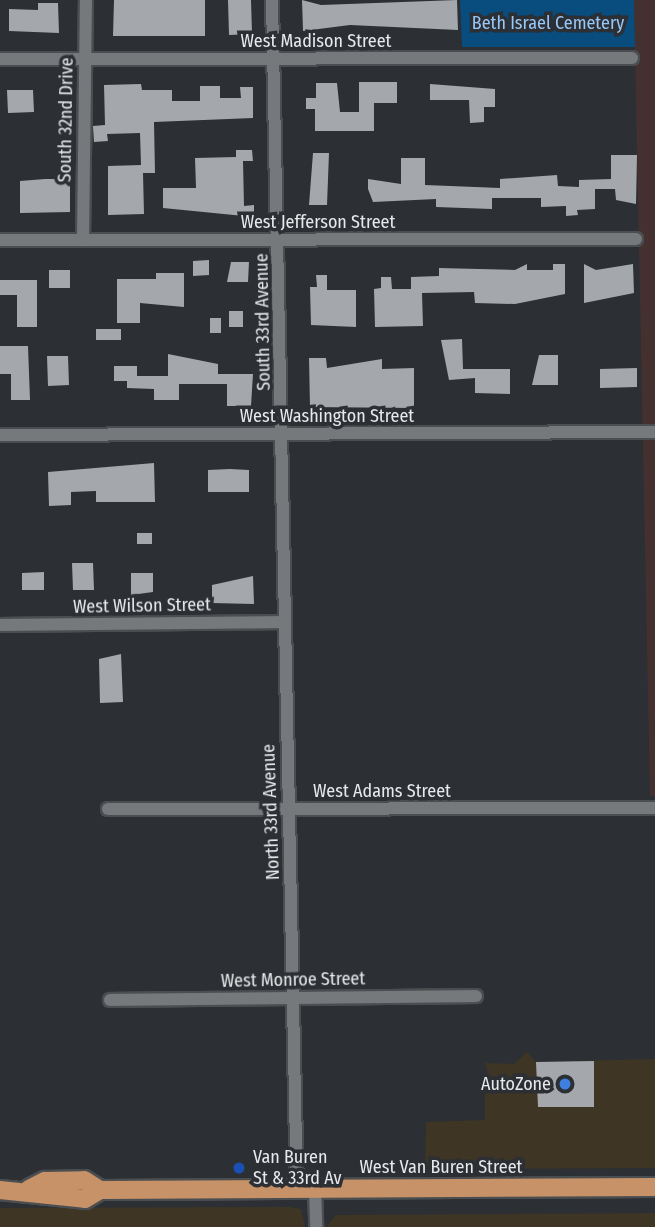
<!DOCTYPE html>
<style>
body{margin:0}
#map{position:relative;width:655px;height:1227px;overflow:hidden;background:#2c2f33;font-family:"Fira Sans Condensed",sans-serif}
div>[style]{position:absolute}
.commercial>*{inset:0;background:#3e3525}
.industrial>*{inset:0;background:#453030}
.green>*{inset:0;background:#094c7e}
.building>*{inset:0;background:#a4a8ac}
.roads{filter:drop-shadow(2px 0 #4b4e50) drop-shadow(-2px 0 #4b4e50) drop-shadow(0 2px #4b4e50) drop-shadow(0 -2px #4b4e50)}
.minor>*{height:12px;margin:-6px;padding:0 6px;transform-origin:6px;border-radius:6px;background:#75797c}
.primary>*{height:18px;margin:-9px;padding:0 9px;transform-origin:9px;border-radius:9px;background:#c79268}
.dots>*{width:19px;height:19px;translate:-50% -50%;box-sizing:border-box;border:4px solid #2c2f33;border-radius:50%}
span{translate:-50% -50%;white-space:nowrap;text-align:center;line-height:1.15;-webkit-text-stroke:7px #2c2f33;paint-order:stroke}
.park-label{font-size:18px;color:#98c8f8}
.street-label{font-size:18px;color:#e7e9eb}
.poi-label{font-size:18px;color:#e7e9eb}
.right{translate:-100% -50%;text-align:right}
.left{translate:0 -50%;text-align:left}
</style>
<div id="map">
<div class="commercial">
<i style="clip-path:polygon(527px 1052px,536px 1062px,655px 1059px,655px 1168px,425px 1169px,426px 1122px,485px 1120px,485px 1063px,514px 1064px)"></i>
<i style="clip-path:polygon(290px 1207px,301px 1209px,305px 1227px,0 1227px,0 1208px)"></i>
<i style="clip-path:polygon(655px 1213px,655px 1227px,326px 1227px,336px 1215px)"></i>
</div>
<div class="industrial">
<i style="clip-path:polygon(634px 0,655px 0,655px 796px,650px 796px)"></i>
</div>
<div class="green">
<i style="clip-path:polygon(460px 0,634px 0,635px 47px,462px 47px)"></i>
</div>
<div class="building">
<i style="clip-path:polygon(114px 0,205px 0,205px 36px,113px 36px)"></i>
<i style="clip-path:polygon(228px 0,251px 0,252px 34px,229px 35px)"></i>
<i style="clip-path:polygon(302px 0,321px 5px,457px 0,458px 30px,350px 25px,303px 31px)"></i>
<i style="clip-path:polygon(38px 3px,58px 3px,59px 33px,9px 31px,9px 9px,38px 10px)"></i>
<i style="clip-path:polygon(359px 82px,397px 82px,397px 103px,374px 103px,374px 131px,315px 131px,315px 109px,306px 109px,306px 98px,316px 98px,316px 83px,337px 83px,340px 112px,359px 112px)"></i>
<i style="clip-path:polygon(141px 84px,142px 90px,172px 90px,172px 101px,200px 101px,200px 86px,220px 86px,220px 98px,241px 98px,240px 87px,253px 87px,253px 118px,154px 122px,155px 173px,143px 173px,144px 214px,108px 215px,108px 166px,141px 165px,140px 133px,107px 134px,108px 141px,94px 142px,93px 126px,105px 125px,104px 85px)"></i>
<i style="clip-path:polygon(430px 84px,495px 89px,495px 107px,484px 107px,484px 122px,470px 123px,469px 100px,430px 100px)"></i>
<i style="clip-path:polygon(7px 90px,33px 90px,34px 112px,8px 113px)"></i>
<i style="clip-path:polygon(236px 150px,252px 150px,253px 161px,243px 161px,244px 206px,254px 205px,254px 217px,163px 208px,163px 188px,196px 188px,195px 158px,236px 157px)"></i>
<i style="clip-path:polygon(313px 153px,329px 153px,327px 205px,309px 205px)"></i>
<i style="clip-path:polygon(611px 155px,637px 155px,636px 204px,616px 200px,615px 189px,595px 189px,595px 209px,577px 210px,578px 215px,566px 216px,566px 206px,541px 207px,541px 198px,492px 198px,492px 209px,436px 207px,436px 199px,373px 202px,368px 189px,368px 179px,401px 184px,401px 158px,425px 158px,425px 185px,500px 188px,500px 179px,557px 175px,558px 186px,579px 187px,579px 180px,611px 179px)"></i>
<i style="clip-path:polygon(45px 179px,70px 179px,70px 212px,20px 213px,20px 181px)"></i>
<i style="clip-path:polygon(209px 260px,209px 275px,193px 276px,193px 261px)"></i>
<i style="clip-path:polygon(231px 262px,249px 262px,248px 282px,227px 282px)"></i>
<i style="clip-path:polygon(527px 264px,527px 270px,553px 270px,553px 264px,565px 264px,565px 294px,515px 304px,475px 303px,474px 292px,422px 293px,423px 326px,375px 327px,374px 289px,381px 288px,381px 277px,391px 277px,392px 289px,411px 289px,411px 277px,439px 276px,439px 268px,515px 270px)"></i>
<i style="clip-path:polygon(584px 264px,596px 270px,633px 264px,634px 293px,584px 303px)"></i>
<i style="clip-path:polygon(49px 270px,70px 270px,70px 288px,49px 288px)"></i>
<i style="clip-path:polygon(156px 273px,184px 273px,184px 307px,140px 303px,140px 323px,117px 323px,117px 279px,156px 279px)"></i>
<i style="clip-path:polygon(316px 275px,327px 275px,327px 290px,356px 290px,356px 327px,311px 325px,310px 287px,317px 287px)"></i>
<i style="clip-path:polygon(0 280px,37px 280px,37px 327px,17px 327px,17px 295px,0 295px)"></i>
<i style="clip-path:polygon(229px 311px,243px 311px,243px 327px,229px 327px)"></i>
<i style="clip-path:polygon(210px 318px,221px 318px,221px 333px,210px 333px)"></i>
<i style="clip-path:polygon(96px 329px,121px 329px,121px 340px,96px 340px)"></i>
<i style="clip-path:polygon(462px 339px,463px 369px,510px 369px,510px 394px,475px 393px,475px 378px,449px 380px,441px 340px)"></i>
<i style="clip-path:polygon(0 346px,28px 346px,30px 400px,11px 400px,11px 374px,0 374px)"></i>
<i style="clip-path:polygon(168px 354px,218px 364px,218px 374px,253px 374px,251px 406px,227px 406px,227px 384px,179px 384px,179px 400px,154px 400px,154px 389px,127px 388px,127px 381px,114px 381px,114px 366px,137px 366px,137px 376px,168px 376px)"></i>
<i style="clip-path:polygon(539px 355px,558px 355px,558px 385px,532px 385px)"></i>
<i style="clip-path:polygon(47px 356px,68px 356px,69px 385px,48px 386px)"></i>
<i style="clip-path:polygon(309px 358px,326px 358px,327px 368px,382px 359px,382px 369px,414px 368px,414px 408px,310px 407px)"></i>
<i style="clip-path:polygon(637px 368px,637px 387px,600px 388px,600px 369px)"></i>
<i style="clip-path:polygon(154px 463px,155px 502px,96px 502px,96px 491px,71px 492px,71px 505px,49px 506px,48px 472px)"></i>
<i style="clip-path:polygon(230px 469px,249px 470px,249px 492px,208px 492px,208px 470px)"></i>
<i style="clip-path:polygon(137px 533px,152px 533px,152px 544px,137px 544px)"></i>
<i style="clip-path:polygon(72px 563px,93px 563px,94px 590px,73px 590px)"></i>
<i style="clip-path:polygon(44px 572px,44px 590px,22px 590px,22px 573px)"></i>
<i style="clip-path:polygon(131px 573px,153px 573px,153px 592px,131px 595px)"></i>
<i style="clip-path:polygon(253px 576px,254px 604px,212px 603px,212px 585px)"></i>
<i style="clip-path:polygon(121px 654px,123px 702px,100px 703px,99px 659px)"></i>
<i style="clip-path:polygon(594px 1061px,594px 1107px,538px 1107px,536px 1062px)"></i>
</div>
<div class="roads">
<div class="minor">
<i style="left:272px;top:0;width:1190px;rotate:88.8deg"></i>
<i style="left:0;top:59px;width:632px;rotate:-0.09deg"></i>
<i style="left:0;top:240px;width:636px;rotate:-0.09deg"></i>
<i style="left:83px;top:240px;width:240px;rotate:-89.3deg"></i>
<i style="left:0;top:435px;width:655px;rotate:-0.26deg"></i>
<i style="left:0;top:625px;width:284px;rotate:-0.6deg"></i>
<i style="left:108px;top:809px;width:547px;rotate:-0.1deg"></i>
<i style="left:110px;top:1000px;width:366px;rotate:-0.6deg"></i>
<i style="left:315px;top:1189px;width:38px;rotate:88deg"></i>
</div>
<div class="primary">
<i style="left:29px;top:1189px;width:18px;rotate:-27deg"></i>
<i style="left:45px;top:1181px;width:39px;rotate:-1deg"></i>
<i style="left:84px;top:1180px;width:19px;rotate:32deg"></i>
<i style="left:100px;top:1190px;width:555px;rotate:-0.31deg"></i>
<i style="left:0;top:1190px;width:85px;rotate:6deg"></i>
<i style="left:85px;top:1199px;width:17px;rotate:-31deg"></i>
</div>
</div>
<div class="dots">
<i style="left:565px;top:1084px;background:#3f7fe0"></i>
<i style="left:239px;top:1168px;background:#1a4fb4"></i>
</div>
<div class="park-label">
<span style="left:548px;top:23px">Beth Israel Cemetery</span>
</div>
<div class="street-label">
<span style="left:316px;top:41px">West Madison Street</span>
<span style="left:66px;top:120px;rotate:-89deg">South 32nd Drive</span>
<span style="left:318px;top:222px">West Jefferson Street</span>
<span style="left:263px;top:322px;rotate:-91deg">South 33rd Avenue</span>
<span style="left:327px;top:416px">West Washington Street</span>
<span style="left:142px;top:606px;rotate:-1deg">West Wilson Street</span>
<span style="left:382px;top:791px">West Adams Street</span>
<span style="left:271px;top:812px;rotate:-92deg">North 33rd Avenue</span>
<span style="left:293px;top:980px;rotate:-1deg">West Monroe Street</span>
<span style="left:441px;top:1167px">West Van Buren Street</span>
</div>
<div class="poi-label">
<span class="right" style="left:551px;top:1084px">AutoZone</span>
<span class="left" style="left:253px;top:1168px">Van Buren<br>St &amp; 33rd Av</span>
</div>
</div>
